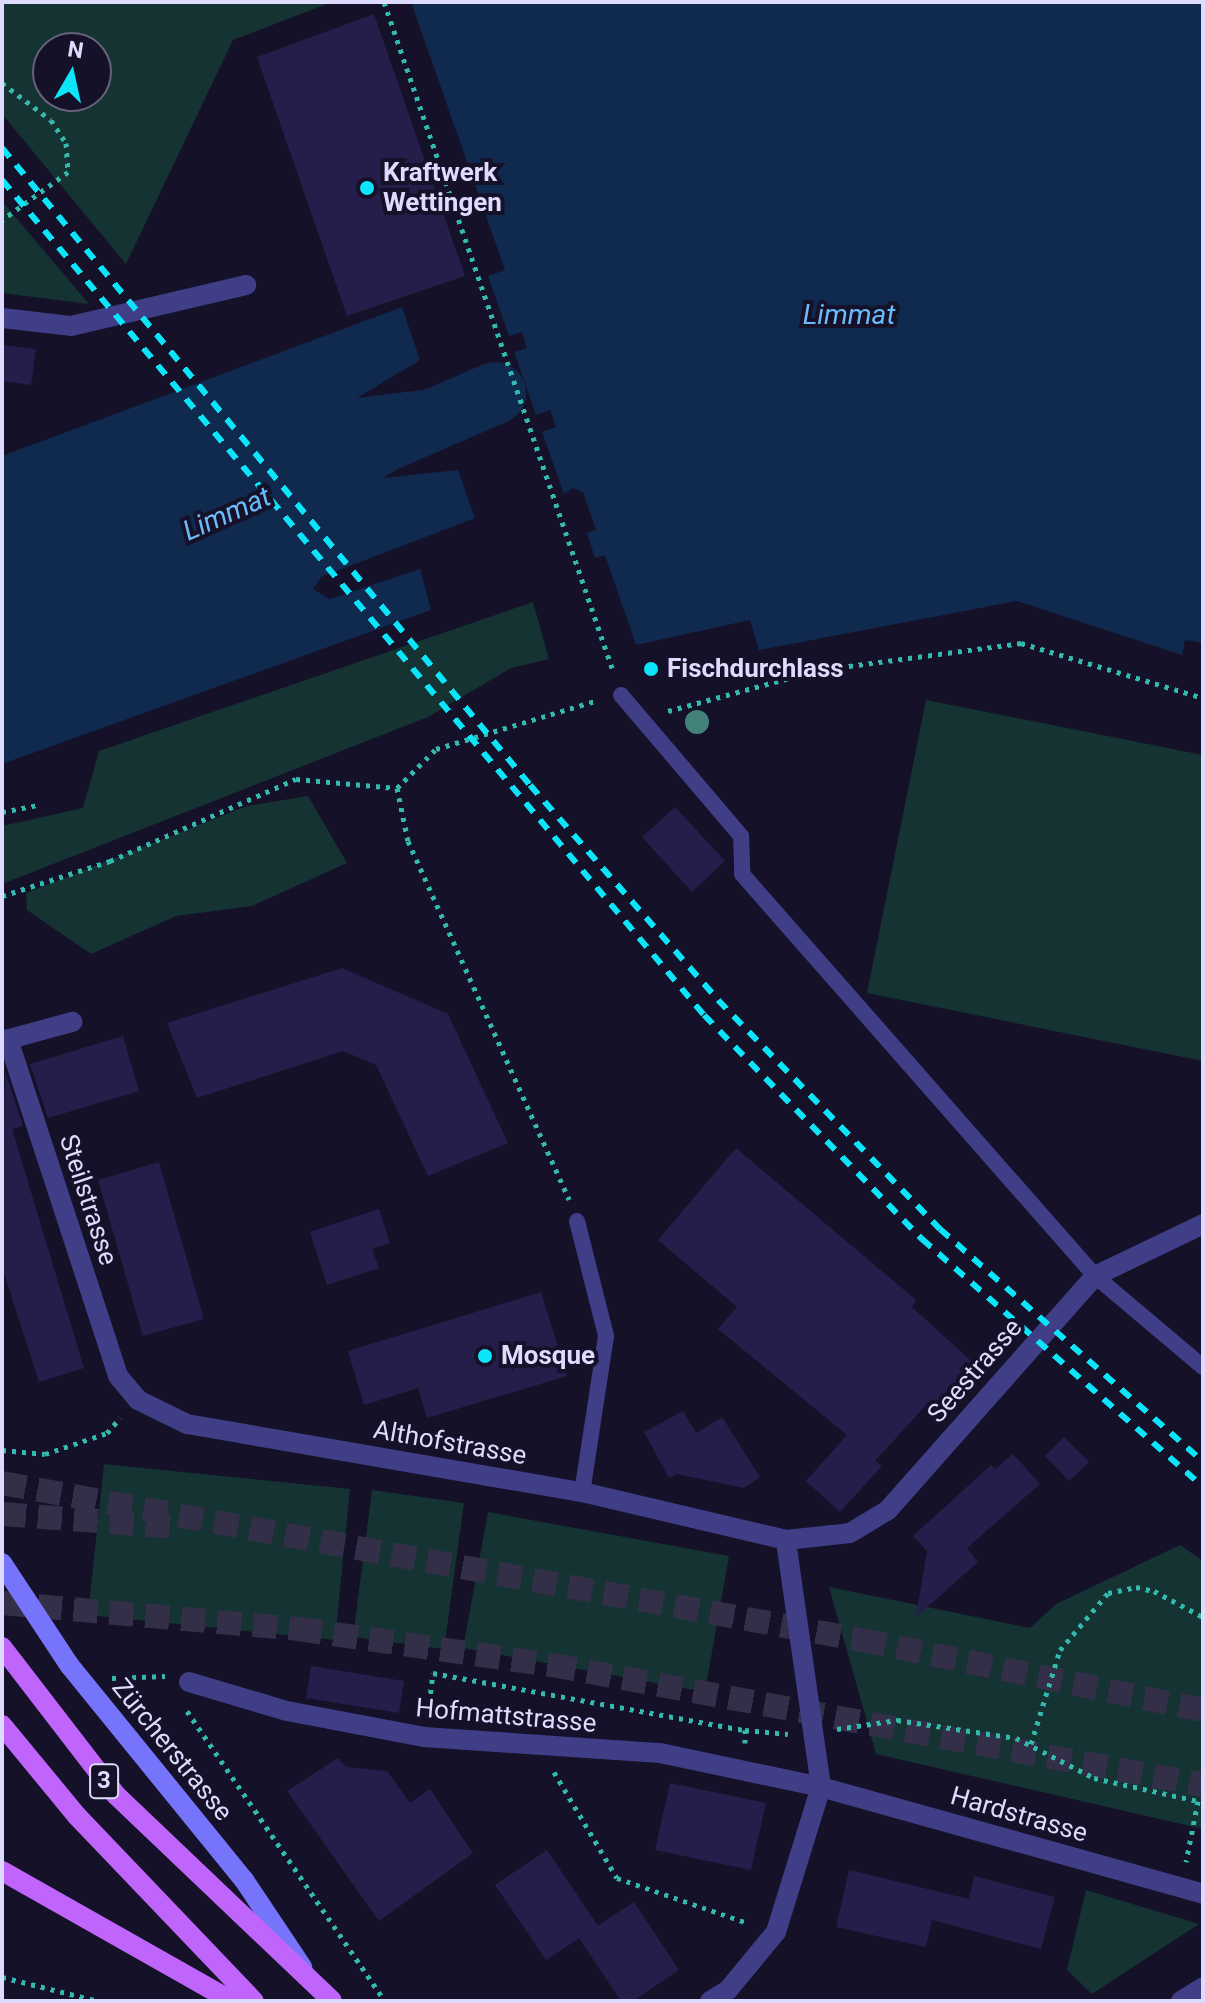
<!DOCTYPE html>
<meta charset="utf-8">
<style>
body{margin:0}
#map{position:relative;width:1205px;height:2003px;overflow:hidden;background:#151129;font-family:Roboto,sans-serif}
div>[style]{position:absolute}
.green>*{inset:0;background:#143332}
.water>*{inset:0;background:#10294e}
.river>*{height:62px;margin:-31px;padding:0 31px;transform-origin:31px;border-radius:31px;background:#10294e}
.building>*{inset:0;background:#261e4a}
.motorway-tunnel>*{height:24px;margin-top:-12px;transform-origin:0;background:repeating-linear-gradient(90deg,#332f49 0 24px,transparent 0 36px)}
.path>*{height:5px;margin-top:-2.5px;transform-origin:0;background:repeating-linear-gradient(90deg,#34b9ae 0 4px,transparent 0 10px)}
.service>*{height:16px;margin:-8px;padding:0 8px;transform-origin:8px;border-radius:8px;background:#3f3e87}
.minor>*{height:20px;margin:-10px;padding:0 10px;transform-origin:10px;border-radius:10px;background:#3f3e87}
.secondary>*{height:20px;margin:-10px;padding:0 10px;transform-origin:10px;border-radius:10px;background:#7574fb}
.primary>*{height:20px;margin:-10px;padding:0 10px;transform-origin:10px;border-radius:10px;background:#c065fb}
.rail>*{height:6px;margin-top:-3px;transform-origin:0;background:repeating-linear-gradient(90deg,#0ce5f9 0 12px,transparent 0 22px)}
.trees>*{width:24px;height:24px;margin:-12px;border-radius:50%;background:#42827b}
.dots>*{width:22px;height:22px;translate:-50% -50%;box-sizing:border-box;border:4px solid #151129;border-radius:50%}
span{translate:-50% -50%;white-space:nowrap;text-align:center;line-height:1.15;-webkit-text-stroke:8px #151129;paint-order:stroke}
.shield-label span{padding:2px 6px;background:#151129;border:2px solid;border-radius:6px;-webkit-text-stroke-width:0}
.shield-label{font-size:24px;color:#dedbfe;font-weight:700}
.poi-label{font-size:26px;color:#dedbfe;font-weight:700}
.left{translate:0 -50%;text-align:left}
.street-label{font-size:26px;color:#dedbfe}
.water-label{font-size:28px;color:#6bbbfb;font-style:italic}
.frame{position:absolute;inset:0;border:4px solid #dedbfe;pointer-events:none}
.north{position:absolute;left:32px;top:32px;width:80px;height:80px;box-sizing:border-box;background:#151129;border:2px solid #65627e;border-radius:50%;rotate:9deg;font-size:22px;font-weight:700;line-height:32px;text-align:center;color:#dedbfe}
.north::after{content:'';display:block;margin:auto;width:28px;height:36px;background:#0ce5f9;clip-path:polygon(50% 0,100% 100%,50% 72%,0 100%)}
</style>
<div id="map">
<div class="green">
<i style="clip-path:polygon(evenodd,2px 2px,332px 2px,233px 40px,126px 264px,2px 114px,2px 2px,96px 48px,96px 96px,48px 96px,48px 48px,96px 48px)"></i>
<i style="clip-path:polygon(2px 201px,89px 304px,2px 293px)"></i>
<i style="clip-path:polygon(533px 602px,549px 659px,511px 668px,428px 717px,2px 884px,2px 826px,83px 808px,99px 751px)"></i>
<i style="clip-path:polygon(926px 700px,1203px 755px,1203px 1061px,867px 993px)"></i>
<i style="clip-path:polygon(308px 796px,347px 863px,252px 906px,176px 916px,91px 954px,27px 910px,26px 893px,247px 806px)"></i>
<i style="clip-path:polygon(104px 1464px,350px 1489px,335px 1640px,88px 1615px)"></i>
<i style="clip-path:polygon(372px 1490px,464px 1503px,444px 1649px,353px 1637px)"></i>
<i style="clip-path:polygon(488px 1512px,729px 1556px,705px 1692px,463px 1648px)"></i>
<i style="clip-path:polygon(1180px 1545px,1203px 1561px,1203px 1829px,876px 1754px,829px 1587px,1030px 1628px,1056px 1604px)"></i>
<i style="clip-path:polygon(1086px 1890px,1199px 1924px,1092px 1994px,1067px 1970px)"></i>
</div>
<div class="water">
<i style="clip-path:polygon(411px 2px,1203px 2px,1203px 643px,1185px 640px,1182px 655px,1017px 601px,759px 650px,750px 620px,636px 645px,605px 555px,595px 558px,587px 533px,596px 530px,583px 492px,572px 488px,564px 494px,542px 432px,556px 427px,550px 410px,536px 415px,514px 352px,527px 348px,522px 332px,509px 336px,488px 276px,505px 270px)"></i>
<i style="clip-path:polygon(402px 307px,420px 360px,357px 398px,430px 389px,448px 439px,383px 478px,458px 470px,475px 518px,321px 577px,313px 589px,330px 599px,420px 569px,431px 610px,2px 764px,2px 456px)"></i>
</div>
<div class="river">
<i style="left:364px;top:450px;width:143px;rotate:-23.5deg"></i>
</div>
<div class="building">
<i style="clip-path:polygon(374px 14px,465px 276px,347px 316px,257px 57px)"></i>
<i style="clip-path:polygon(2px 345px,36px 349px,31px 385px,2px 381px)"></i>
<i style="clip-path:polygon(675px 807px,725px 861px,692px 892px,642px 837px)"></i>
<i style="clip-path:polygon(342px 968px,448px 1014px,508px 1143px,428px 1176px,376px 1065px,343px 1051px,197px 1098px,167px 1023px)"></i>
<i style="clip-path:polygon(123px 1036px,139px 1091px,48px 1118px,30px 1064px)"></i>
<i style="clip-path:polygon(5px 1071px,23px 1126px,12px 1129px,84px 1368px,39px 1382px,2px 1267px)"></i>
<i style="clip-path:polygon(736px 1148px,916px 1300px,912px 1307px,980px 1369px,938px 1415px,927px 1404px,875px 1461px,882px 1466px,840px 1512px,806px 1481px,847px 1435px,718px 1329px,737px 1307px,658px 1240px)"></i>
<i style="clip-path:polygon(159px 1162px,204px 1319px,143px 1336px,98px 1180px)"></i>
<i style="clip-path:polygon(379px 1209px,390px 1243px,372px 1249px,379px 1268px,327px 1285px,310px 1232px)"></i>
<i style="clip-path:polygon(541px 1292px,567px 1376px,427px 1418px,418px 1388px,364px 1405px,348px 1351px)"></i>
<i style="clip-path:polygon(683px 1411px,696px 1433px,722px 1417px,760px 1477px,744px 1488px,677px 1474px,669px 1478px,644px 1432px)"></i>
<i style="clip-path:polygon(1064px 1437px,1089px 1462px,1069px 1481px,1045px 1456px)"></i>
<i style="clip-path:polygon(1013px 1454px,1040px 1484px,967px 1548px,978px 1562px,916px 1617px,927px 1551px,913px 1536px,991px 1465px,995px 1469px)"></i>
<i style="clip-path:polygon(311px 1666px,404px 1681px,399px 1713px,306px 1698px)"></i>
<i style="clip-path:polygon(338px 1758px,346px 1767px,387px 1771px,410px 1803px,430px 1789px,473px 1853px,379px 1921px,287px 1791px)"></i>
<i style="clip-path:polygon(670px 1783px,766px 1803px,751px 1870px,655px 1850px)"></i>
<i style="clip-path:polygon(547px 1850px,598px 1926px,546px 1960px,495px 1885px)"></i>
<i style="clip-path:polygon(849px 1870px,969px 1899px,974px 1876px,1055px 1897px,1041px 1949px,932px 1920px,926px 1947px,836px 1927px)"></i>
<i style="clip-path:polygon(634px 1902px,679px 1970px,633px 2001px,621px 2001px,579px 1938px)"></i>
</div>
<div class="motorway-tunnel">
<i style="left:2px;top:1483px;width:874px;rotate:10.35deg"></i>
<i style="left:862px;top:1640px;width:348px;rotate:11.6deg"></i>
<i style="left:2px;top:1514px;width:177px;rotate:4.2deg"></i>
<i style="left:2px;top:1603px;width:297px;rotate:5deg"></i>
<i style="left:298px;top:1629px;width:257px;rotate:8.1deg"></i>
<i style="left:552px;top:1665px;width:662px;rotate:10.44deg"></i>
</div>
<div class="path">
<i style="left:384px;top:2px;width:707px;rotate:71.1deg"></i>
<i style="left:2px;top:83px;width:61px;rotate:37.1deg"></i>
<i style="left:51px;top:120px;width:27px;rotate:57deg"></i>
<i style="left:66px;top:143px;width:29px;rotate:86deg"></i>
<i style="left:68px;top:172px;width:82px;rotate:144deg"></i>
<i style="left:668px;top:711px;width:156px;rotate:-15.2deg"></i>
<i style="left:819px;top:670px;width:204px;rotate:-7.6deg"></i>
<i style="left:1021px;top:643px;width:190px;rotate:16.8deg"></i>
<i style="left:397px;top:788px;width:54px;rotate:78.3deg"></i>
<i style="left:408px;top:841px;width:393px;rotate:65.8deg"></i>
<i style="left:2px;top:812px;width:36px;rotate:-11deg"></i>
<i style="left:2px;top:896px;width:114px;rotate:-18deg"></i>
<i style="left:110px;top:861px;width:203px;rotate:-23.8deg"></i>
<i style="left:296px;top:779px;width:101px;rotate:5.1deg"></i>
<i style="left:397px;top:788px;width:55px;rotate:-45deg"></i>
<i style="left:436px;top:749px;width:169px;rotate:-16.8deg"></i>
<i style="left:2px;top:1450px;width:43px;rotate:5.3deg"></i>
<i style="left:45px;top:1454px;width:65px;rotate:-18.7deg"></i>
<i style="left:107px;top:1433px;width:20px;rotate:-49deg"></i>
<i style="left:112px;top:1678px;width:53px;rotate:-2.2deg"></i>
<i style="left:187px;top:1711px;width:351px;rotate:55.7deg"></i>
<i style="left:428px;top:1713px;width:40px;rotate:-82.9deg"></i>
<i style="left:433px;top:1673px;width:317px;rotate:10.4deg"></i>
<i style="left:745px;top:1730px;width:13px;rotate:90deg"></i>
<i style="left:837px;top:1729px;width:61px;rotate:-8.5deg"></i>
<i style="left:897px;top:1720px;width:120px;rotate:8.6deg"></i>
<i style="left:1016px;top:1738px;width:88px;rotate:27.1deg"></i>
<i style="left:1094px;top:1778px;width:107px;rotate:12.5deg"></i>
<i style="left:1198px;top:1801px;width:62px;rotate:101.1deg"></i>
<i style="left:745px;top:1730px;width:43px;rotate:5.3deg"></i>
<i style="left:1031px;top:1744px;width:98px;rotate:-72.9deg"></i>
<i style="left:1060px;top:1650px;width:75px;rotate:-49.9deg"></i>
<i style="left:1108px;top:1593px;width:29px;rotate:-12deg"></i>
<i style="left:1136px;top:1587px;width:18px;rotate:13deg"></i>
<i style="left:1154px;top:1591px;width:55px;rotate:28deg"></i>
<i style="left:554px;top:1772px;width:123px;rotate:59.3deg"></i>
<i style="left:617px;top:1878px;width:139px;rotate:19deg"></i>
<i style="left:2px;top:1977px;width:99px;rotate:14deg"></i>
</div>
<div class="service">
<i style="left:621px;top:695px;width:185px;rotate:49.6deg"></i>
<i style="left:741px;top:836px;width:38px;rotate:88deg"></i>
<i style="left:742px;top:874px;width:535px;rotate:48.71deg"></i>
<i style="left:1095px;top:1276px;width:141px;rotate:40.1deg"></i>
<i style="left:577px;top:1221px;width:119px;rotate:75.8deg"></i>
<i style="left:606px;top:1336px;width:158px;rotate:98.7deg"></i>
</div>
<div class="minor">
<i style="left:2px;top:318px;width:69px;rotate:6.6deg"></i>
<i style="left:71px;top:326px;width:180px;rotate:-13.2deg"></i>
<i style="left:8px;top:1039px;width:354px;rotate:71.9deg"></i>
<i style="left:118px;top:1376px;width:31px;rotate:50deg"></i>
<i style="left:138px;top:1400px;width:55px;rotate:26.1deg"></i>
<i style="left:187px;top:1424px;width:401px;rotate:9.8deg"></i>
<i style="left:582px;top:1492px;width:210px;rotate:13.2deg"></i>
<i style="left:786px;top:1540px;width:64px;rotate:-6.2deg"></i>
<i style="left:850px;top:1533px;width:44px;rotate:-31.2deg"></i>
<i style="left:888px;top:1510px;width:312px;rotate:-48.5deg"></i>
<i style="left:1095px;top:1276px;width:120px;rotate:-25.7deg"></i>
<i style="left:2px;top:1041px;width:73px;rotate:-15.2deg"></i>
<i style="left:189px;top:1682px;width:102px;rotate:16.5deg"></i>
<i style="left:287px;top:1711px;width:139px;rotate:10.7deg"></i>
<i style="left:424px;top:1737px;width:237px;rotate:3.9deg"></i>
<i style="left:660px;top:1753px;width:165px;rotate:11.9deg"></i>
<i style="left:821px;top:1787px;width:397px;rotate:15.6deg"></i>
<i style="left:710px;top:2001px;width:21px;rotate:-31deg"></i>
<i style="left:728px;top:1990px;width:75px;rotate:-50.4deg"></i>
<i style="left:776px;top:1932px;width:152px;rotate:-72.8deg"></i>
<i style="left:821px;top:1787px;width:249px;rotate:-98.1deg"></i>
<i style="left:1181px;top:2001px;width:26px;rotate:-32deg"></i>
</div>
<div class="secondary">
<i style="left:2px;top:1563px;width:123px;rotate:56.6deg"></i>
<i style="left:70px;top:1666px;width:276px;rotate:50.9deg"></i>
<i style="left:244px;top:1880px;width:105px;rotate:56.3deg"></i>
</div>
<div class="primary">
<i style="left:2px;top:1647px;width:187px;rotate:52.4deg"></i>
<i style="left:116px;top:1795px;width:298px;rotate:43.6deg"></i>
<i style="left:2px;top:1725px;width:118px;rotate:50.5deg"></i>
<i style="left:77px;top:1816px;width:256px;rotate:46.3deg"></i>
<i style="left:2px;top:1871px;width:264px;rotate:29.5deg"></i>
</div>
<div class="rail">
<i style="left:2px;top:148px;width:827px;rotate:50.35deg"></i>
<i style="left:530px;top:785px;width:286px;rotate:48.8deg"></i>
<i style="left:718px;top:1000px;width:319px;rotate:45.9deg"></i>
<i style="left:940px;top:1229px;width:351px;rotate:41.5deg"></i>
<i style="left:2px;top:180px;width:1091px;rotate:49.95deg"></i>
<i style="left:704px;top:1015px;width:313px;rotate:45.8deg"></i>
<i style="left:922px;top:1239px;width:375px;rotate:41.4deg"></i>
</div>
<div class="trees">
<i style="left:697px;top:722px"></i>
</div>
<div class="dots">
<i style="left:367px;top:188px;background:#0ce5f9"></i>
<i style="left:651px;top:669px;background:#0ce5f9"></i>
<i style="left:485px;top:1356px;background:#0ce5f9"></i>
</div>
<div class="shield-label">
<span style="left:104px;top:1781px">3</span>
</div>
<div class="poi-label">
<span class="left" style="left:383px;top:188px">Kraftwerk<br>Wettingen</span>
<span class="left" style="left:667px;top:669px">Fischdurchlass</span>
<span class="left" style="left:501px;top:1356px">Mosque</span>
</div>
<div class="street-label">
<span style="left:88px;top:1200px;rotate:72deg">Steilstrasse</span>
<span style="left:975px;top:1371px;rotate:-49deg">Seestrasse</span>
<span style="left:450px;top:1443px;rotate:10deg">Althofstrasse</span>
<span style="left:506px;top:1716px;rotate:5deg">Hofmattstrasse</span>
<span style="left:172px;top:1750px;rotate:51deg">Zürcherstrasse</span>
<span style="left:1019px;top:1815px;rotate:16deg">Hardstrasse</span>
</div>
<div class="water-label">
<span style="left:849px;top:315px">Limmat</span>
<span style="left:227px;top:514px;rotate:-24deg">Limmat</span>
</div>
<div class="frame"></div>
<div class="north">N</div>
</div>
